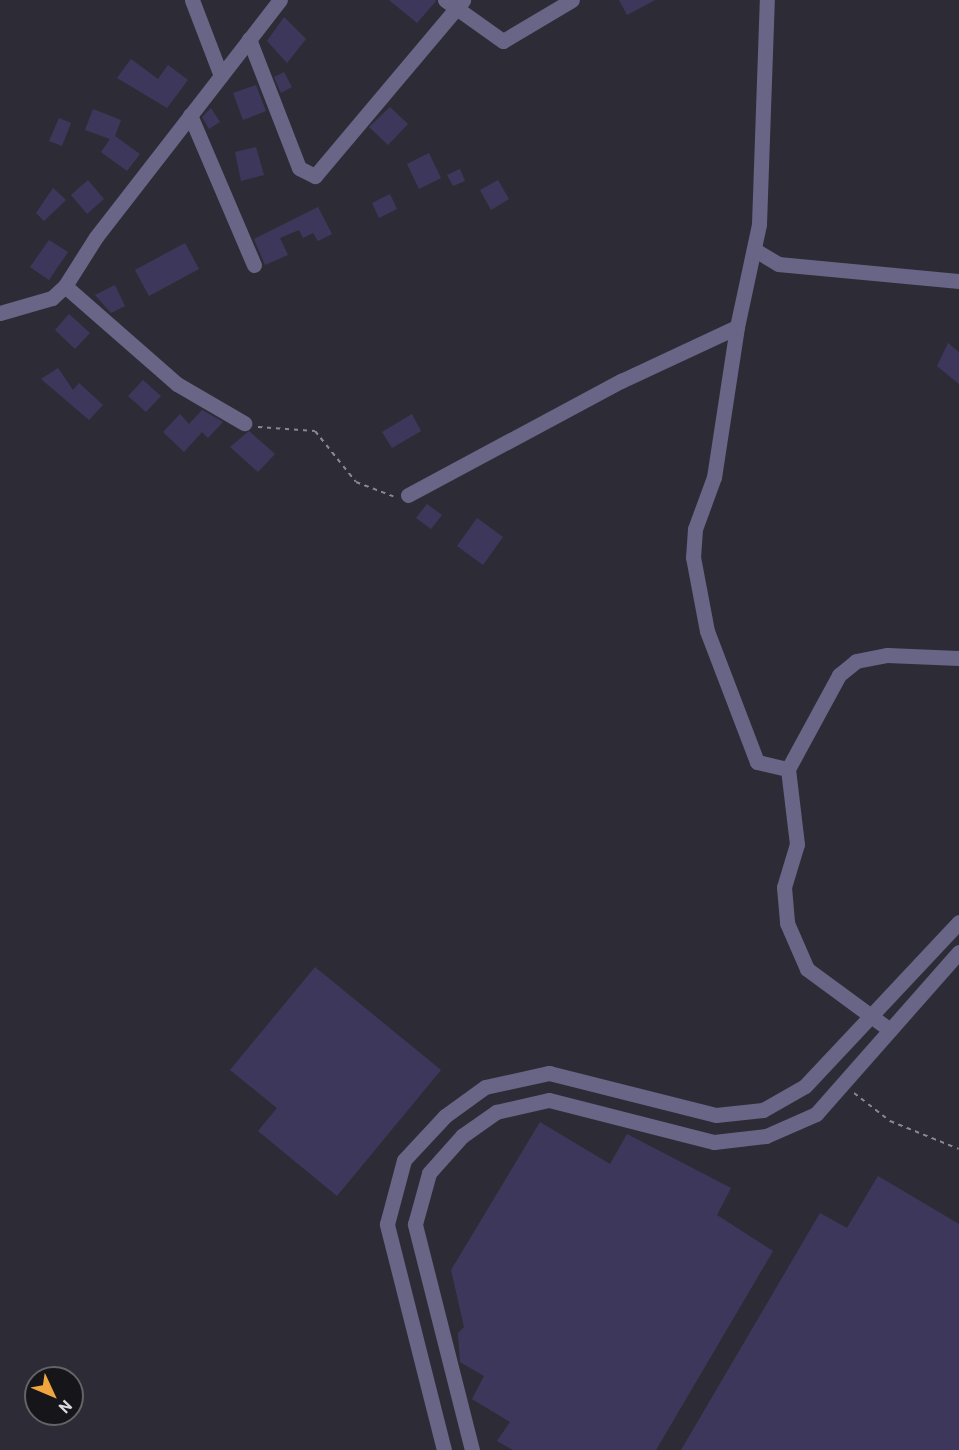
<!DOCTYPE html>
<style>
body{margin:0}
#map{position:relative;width:959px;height:1450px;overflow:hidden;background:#2d2c36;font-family:Barlow,sans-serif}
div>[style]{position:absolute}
.building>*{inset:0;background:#3d385b}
.path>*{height:2px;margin-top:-1px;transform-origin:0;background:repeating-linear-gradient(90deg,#898990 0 4.5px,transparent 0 9px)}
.minor>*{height:15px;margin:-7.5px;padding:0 7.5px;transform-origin:7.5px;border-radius:7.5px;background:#696587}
span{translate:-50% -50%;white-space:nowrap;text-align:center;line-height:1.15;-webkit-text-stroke:4.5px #161519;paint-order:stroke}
.north{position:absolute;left:24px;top:1366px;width:60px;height:60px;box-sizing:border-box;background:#161519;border:2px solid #646368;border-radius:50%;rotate:134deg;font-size:16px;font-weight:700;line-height:24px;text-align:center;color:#d9d9df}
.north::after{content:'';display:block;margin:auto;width:21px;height:27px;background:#f0a63f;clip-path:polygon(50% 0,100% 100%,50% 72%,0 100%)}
</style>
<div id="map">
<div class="building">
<i style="clip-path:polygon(389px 0,435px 0,436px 1px,417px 23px)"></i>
<i style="clip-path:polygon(619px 0,655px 0,627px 15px)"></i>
<i style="clip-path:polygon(284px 17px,306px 39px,287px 63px,267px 41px)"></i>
<i style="clip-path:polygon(131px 59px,158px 79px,168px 65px,188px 80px,167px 108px,117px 78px)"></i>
<i style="clip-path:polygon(284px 72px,292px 87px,281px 93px,274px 77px)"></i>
<i style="clip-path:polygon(256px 85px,266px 111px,243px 120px,233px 93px)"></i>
<i style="clip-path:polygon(390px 107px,408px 124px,388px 145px,369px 127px)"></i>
<i style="clip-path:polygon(211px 108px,220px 122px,209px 129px,202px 117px)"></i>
<i style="clip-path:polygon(93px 109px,121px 120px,115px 136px,140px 154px,127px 171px,101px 152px,110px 139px,85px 130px)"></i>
<i style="clip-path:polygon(59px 118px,71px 123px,62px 146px,49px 141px)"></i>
<i style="clip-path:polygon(256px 147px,264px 175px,241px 181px,235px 152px)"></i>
<i style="clip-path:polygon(429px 153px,441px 178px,419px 189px,407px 164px)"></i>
<i style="clip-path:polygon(460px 169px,465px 181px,453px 186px,447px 175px)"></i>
<i style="clip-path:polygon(88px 180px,104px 199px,87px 214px,71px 195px)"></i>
<i style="clip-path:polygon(498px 180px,509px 199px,491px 210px,480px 190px)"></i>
<i style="clip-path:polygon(53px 188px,66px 200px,44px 221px,36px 213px)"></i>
<i style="clip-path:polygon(390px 194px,397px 209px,379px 218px,372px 203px)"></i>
<i style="clip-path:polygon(318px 207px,332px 234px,318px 241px,313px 233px,303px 238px,299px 230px,280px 238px,288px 255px,265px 265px,254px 239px)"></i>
<i style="clip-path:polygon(49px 240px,68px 252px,49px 280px,30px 267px)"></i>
<i style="clip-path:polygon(185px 243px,199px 269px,149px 296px,135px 270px)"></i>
<i style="clip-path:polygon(115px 285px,125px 306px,111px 313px,95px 295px)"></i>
<i style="clip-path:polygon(69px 314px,90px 333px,75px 349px,55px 330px)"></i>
<i style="clip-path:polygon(948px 343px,959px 352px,959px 384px,937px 366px)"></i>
<i style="clip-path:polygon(58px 368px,73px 390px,79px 383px,103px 405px,89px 420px,41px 379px)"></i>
<i style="clip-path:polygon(143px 380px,161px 396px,146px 412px,128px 396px)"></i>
<i style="clip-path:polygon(202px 410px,223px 422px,208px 438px,202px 432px,184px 452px,163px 432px,180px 414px,189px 424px)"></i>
<i style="clip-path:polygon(412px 414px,421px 431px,392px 448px,382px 432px)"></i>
<i style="clip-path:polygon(249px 431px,275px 454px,258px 472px,230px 447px)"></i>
<i style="clip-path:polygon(427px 504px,442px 515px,431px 529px,416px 518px)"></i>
<i style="clip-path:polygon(477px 518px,503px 537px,483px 565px,457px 546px)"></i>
<i style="clip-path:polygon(315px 967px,441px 1070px,337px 1196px,258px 1131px,277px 1108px,230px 1070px)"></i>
<i style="clip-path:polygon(540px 1122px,610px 1164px,627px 1134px,731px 1188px,717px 1215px,773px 1251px,656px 1450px,513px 1450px,497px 1441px,510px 1422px,472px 1399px,484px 1376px,460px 1362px,458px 1333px,464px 1327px,451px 1270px)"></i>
<i style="clip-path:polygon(878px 1176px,959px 1224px,959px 1450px,681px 1450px,820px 1213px,847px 1228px)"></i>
</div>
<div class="path">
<i style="left:258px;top:427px;width:57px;rotate:4deg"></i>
<i style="left:315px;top:431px;width:65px;rotate:51.2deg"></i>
<i style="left:356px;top:482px;width:40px;rotate:21deg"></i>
<i style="left:854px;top:1093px;width:46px;rotate:37.9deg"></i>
<i style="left:890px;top:1121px;width:74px;rotate:22.1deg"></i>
</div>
<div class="minor">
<i style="left:192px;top:0;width:81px;rotate:69.1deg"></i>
<i style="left:445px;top:0;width:71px;rotate:35.3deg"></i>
<i style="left:503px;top:41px;width:80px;rotate:-30.7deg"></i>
<i style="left:249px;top:39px;width:138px;rotate:68.8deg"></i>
<i style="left:299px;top:168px;width:18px;rotate:27deg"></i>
<i style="left:315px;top:176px;width:230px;rotate:-49.9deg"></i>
<i style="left:190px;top:115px;width:163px;rotate:66.9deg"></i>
<i style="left:755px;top:250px;width:27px;rotate:31deg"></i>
<i style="left:778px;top:264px;width:182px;rotate:5.4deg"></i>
<i style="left:65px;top:286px;width:149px;rotate:41.2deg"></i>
<i style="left:177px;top:384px;width:78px;rotate:30.2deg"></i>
<i style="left:0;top:313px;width:54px;rotate:-16.1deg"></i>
<i style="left:52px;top:298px;width:18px;rotate:-43deg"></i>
<i style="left:65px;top:286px;width:58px;rotate:-57.7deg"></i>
<i style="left:96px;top:237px;width:300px;rotate:-52.2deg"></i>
<i style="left:737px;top:327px;width:152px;rotate:98.7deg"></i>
<i style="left:714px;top:477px;width:55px;rotate:110.1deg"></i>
<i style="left:695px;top:529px;width:28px;rotate:94deg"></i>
<i style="left:693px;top:557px;width:75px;rotate:79.3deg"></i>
<i style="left:707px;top:631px;width:140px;rotate:69.1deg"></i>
<i style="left:757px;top:762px;width:32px;rotate:13deg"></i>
<i style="left:788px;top:769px;width:76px;rotate:83.2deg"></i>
<i style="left:797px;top:844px;width:45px;rotate:106.8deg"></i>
<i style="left:784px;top:887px;width:36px;rotate:85deg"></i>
<i style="left:787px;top:923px;width:50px;rotate:66.5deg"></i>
<i style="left:807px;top:969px;width:103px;rotate:36.3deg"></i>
<i style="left:408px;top:495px;width:242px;rotate:-28.2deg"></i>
<i style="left:621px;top:381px;width:128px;rotate:-25deg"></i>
<i style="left:737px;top:327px;width:105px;rotate:-77.9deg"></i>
<i style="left:759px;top:224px;width:224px;rotate:-88deg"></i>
<i style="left:788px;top:769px;width:107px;rotate:-61.5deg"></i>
<i style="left:839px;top:675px;width:22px;rotate:-39deg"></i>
<i style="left:856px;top:661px;width:32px;rotate:-11deg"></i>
<i style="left:887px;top:655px;width:72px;rotate:2.4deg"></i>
<i style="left:444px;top:1450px;width:233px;rotate:-104.2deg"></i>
<i style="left:387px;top:1224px;width:66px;rotate:-75.1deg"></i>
<i style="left:404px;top:1160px;width:60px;rotate:-47deg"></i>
<i style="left:445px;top:1116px;width:49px;rotate:-35.9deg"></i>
<i style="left:485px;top:1087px;width:66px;rotate:-12.3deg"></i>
<i style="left:549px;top:1073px;width:172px;rotate:14.1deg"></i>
<i style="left:716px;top:1115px;width:47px;rotate:-6.1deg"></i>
<i style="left:763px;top:1110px;width:48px;rotate:-29.7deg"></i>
<i style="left:805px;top:1086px;width:225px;rotate:-46.8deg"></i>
<i style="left:472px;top:1450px;width:233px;rotate:-104.2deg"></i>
<i style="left:415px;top:1224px;width:53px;rotate:-74.6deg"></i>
<i style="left:429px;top:1173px;width:50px;rotate:-48.3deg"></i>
<i style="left:462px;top:1136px;width:42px;rotate:-35.2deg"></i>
<i style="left:496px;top:1112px;width:54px;rotate:-12.8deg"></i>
<i style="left:549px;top:1100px;width:170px;rotate:14.3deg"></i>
<i style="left:714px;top:1142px;width:52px;rotate:-6.6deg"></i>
<i style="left:766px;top:1136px;width:55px;rotate:-23.7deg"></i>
<i style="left:816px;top:1114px;width:216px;rotate:-48.6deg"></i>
</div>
<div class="north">N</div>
</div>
